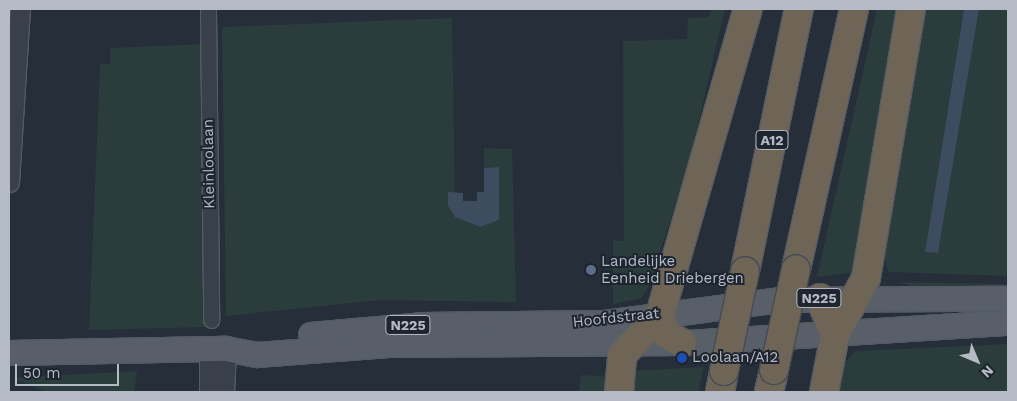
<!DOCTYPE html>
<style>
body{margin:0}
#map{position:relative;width:1017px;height:401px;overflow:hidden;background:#262e39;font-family:"Work Sans",sans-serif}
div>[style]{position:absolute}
.green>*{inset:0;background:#2b3c3c}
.water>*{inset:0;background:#3d4d5f}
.roads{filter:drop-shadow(1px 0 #545b64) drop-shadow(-1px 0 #545b64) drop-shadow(0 1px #545b64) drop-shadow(0 -1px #545b64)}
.minor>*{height:15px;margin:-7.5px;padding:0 7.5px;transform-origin:7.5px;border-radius:7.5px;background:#394049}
.tertiary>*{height:19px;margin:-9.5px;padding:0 9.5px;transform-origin:9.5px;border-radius:9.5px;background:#394049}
.primary>*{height:24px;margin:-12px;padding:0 12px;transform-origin:12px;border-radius:12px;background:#585f69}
.motorway>*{height:28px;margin:-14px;padding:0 14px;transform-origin:14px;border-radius:14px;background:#6e6557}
.bridges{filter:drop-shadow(1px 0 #444b54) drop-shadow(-1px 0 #444b54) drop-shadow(0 1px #444b54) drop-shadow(0 -1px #444b54)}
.motorway-bridge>*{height:28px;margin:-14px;padding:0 14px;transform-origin:14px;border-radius:14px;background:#6e6557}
.dots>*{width:14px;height:14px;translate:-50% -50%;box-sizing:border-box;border:2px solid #1e252e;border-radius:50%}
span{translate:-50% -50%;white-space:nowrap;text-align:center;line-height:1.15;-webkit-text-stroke:4px #1e252e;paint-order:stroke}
.shield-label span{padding:1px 4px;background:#1e252e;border:1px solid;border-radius:4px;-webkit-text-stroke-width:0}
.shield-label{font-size:14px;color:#b5bbc5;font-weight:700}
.street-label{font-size:15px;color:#b5bbc5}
.poi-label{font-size:15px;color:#b5bbc5}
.left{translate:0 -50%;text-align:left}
.frame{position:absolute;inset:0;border:10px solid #b5bbc5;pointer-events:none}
.north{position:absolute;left:952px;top:336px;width:50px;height:50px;-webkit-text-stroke:4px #1e252e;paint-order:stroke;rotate:135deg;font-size:14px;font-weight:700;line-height:20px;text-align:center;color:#b5bbc5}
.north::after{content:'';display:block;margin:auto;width:18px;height:22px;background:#b5bbc5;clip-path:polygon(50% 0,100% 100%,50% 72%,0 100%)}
.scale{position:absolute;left:15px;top:364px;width:104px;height:22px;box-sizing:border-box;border:2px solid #b5bbc5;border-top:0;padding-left:6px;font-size:15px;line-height:18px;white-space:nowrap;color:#b5bbc5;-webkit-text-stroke:4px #1e252e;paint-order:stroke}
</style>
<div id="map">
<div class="green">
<i style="clip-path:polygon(711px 9px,725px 9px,690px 159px,649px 286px,642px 298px,613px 304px,613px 240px,624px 241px,623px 41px,687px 39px,688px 18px,709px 17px)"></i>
<i style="clip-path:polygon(877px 9px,899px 9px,859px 272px,817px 277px)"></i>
<i style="clip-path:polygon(923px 9px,964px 9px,925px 252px,938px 253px,979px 9px,1008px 9px,1008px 276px,889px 272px,884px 259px)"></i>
<i style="clip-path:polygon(452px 18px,455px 193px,448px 193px,448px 206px,453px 215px,480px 227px,499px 220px,498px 167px,484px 168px,484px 148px,512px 149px,516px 302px,381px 300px,226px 316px,222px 27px)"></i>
<i style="clip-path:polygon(209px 44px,206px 327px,89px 330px,100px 64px,110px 64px,110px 48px)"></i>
<i style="clip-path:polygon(899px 282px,1003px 284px,1008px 289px,913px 287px)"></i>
<i style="clip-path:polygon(1008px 344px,1008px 392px,834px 392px,840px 369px,855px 351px)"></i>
<i style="clip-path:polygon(704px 367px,698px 392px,628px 392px,627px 371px)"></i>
<i style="clip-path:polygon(137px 371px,134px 392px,47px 392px,12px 378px)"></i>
<i style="clip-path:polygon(581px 375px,611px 377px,612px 392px,579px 392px)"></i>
</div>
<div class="water">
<i style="clip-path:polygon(964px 9px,979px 9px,938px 253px,925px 252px)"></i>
<i style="clip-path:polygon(499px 167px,499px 220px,480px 227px,455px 217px,448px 206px,448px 192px,463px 193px,463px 201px,477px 201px,477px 192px,484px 192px,484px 168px)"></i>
</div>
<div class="roads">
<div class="minor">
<i style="left:208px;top:9px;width:311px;rotate:89.4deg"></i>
</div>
<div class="tertiary">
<i style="left:9px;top:182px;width:173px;rotate:-86.4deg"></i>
<i style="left:209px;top:349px;width:43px;rotate:90deg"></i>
<i style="left:224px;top:392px;width:43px;rotate:-87.3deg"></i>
</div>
<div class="primary">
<i style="left:311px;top:335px;width:111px;rotate:-5.1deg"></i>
<i style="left:422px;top:325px;width:183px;rotate:-0.6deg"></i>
<i style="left:605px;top:323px;width:176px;rotate:-7.5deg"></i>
<i style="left:779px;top:300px;width:229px;rotate:-0.3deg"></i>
<i style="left:9px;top:353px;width:217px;rotate:-1.1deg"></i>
<i style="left:226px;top:349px;width:32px;rotate:11deg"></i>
<i style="left:257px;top:355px;width:132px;rotate:-4.3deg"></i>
<i style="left:389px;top:345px;width:299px;rotate:-0.4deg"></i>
<i style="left:688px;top:343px;width:321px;rotate:-3.6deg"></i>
</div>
<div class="motorway">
<i style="left:796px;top:269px;width:266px;rotate:-77.4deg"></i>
<i style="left:745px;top:271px;width:268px;rotate:-78.4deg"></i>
<i style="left:820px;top:298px;width:40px;rotate:68deg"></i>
<i style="left:835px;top:335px;width:58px;rotate:100.9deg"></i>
<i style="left:835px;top:335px;width:65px;rotate:-61.5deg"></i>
<i style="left:866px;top:278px;width:273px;rotate:-80.5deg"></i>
<i style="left:682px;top:343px;width:18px;rotate:-151deg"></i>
<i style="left:666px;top:334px;width:20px;rotate:-108deg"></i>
<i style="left:660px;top:315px;width:318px;rotate:-74deg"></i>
<i style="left:619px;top:392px;width:37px;rotate:-85deg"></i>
<i style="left:622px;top:355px;width:55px;rotate:-46.5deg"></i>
<i style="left:720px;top:392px;width:21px;rotate:-79deg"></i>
<i style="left:769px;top:392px;width:23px;rotate:-77deg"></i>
</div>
</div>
<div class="bridges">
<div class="motorway-bridge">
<i style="left:774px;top:370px;width:103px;rotate:-77.7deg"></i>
<i style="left:724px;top:371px;width:102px;rotate:-78.1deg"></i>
</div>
</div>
<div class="dots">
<i style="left:591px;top:270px;background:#5c6f8a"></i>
<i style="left:682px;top:358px;background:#1a4fb4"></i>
</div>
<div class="shield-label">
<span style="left:772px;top:140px">A12</span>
<span style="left:819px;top:298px">N225</span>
<span style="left:408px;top:325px">N225</span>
</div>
<div class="street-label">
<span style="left:209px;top:164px;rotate:-91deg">Kleinloolaan</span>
<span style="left:616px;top:318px;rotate:-6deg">Hoofdstraat</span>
</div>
<div class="poi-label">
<span class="left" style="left:601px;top:270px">Landelijke<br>Eenheid Driebergen</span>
<span class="left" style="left:692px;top:358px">Loolaan/A12</span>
</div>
<div class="frame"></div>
<div class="north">N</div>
<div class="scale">50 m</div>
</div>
